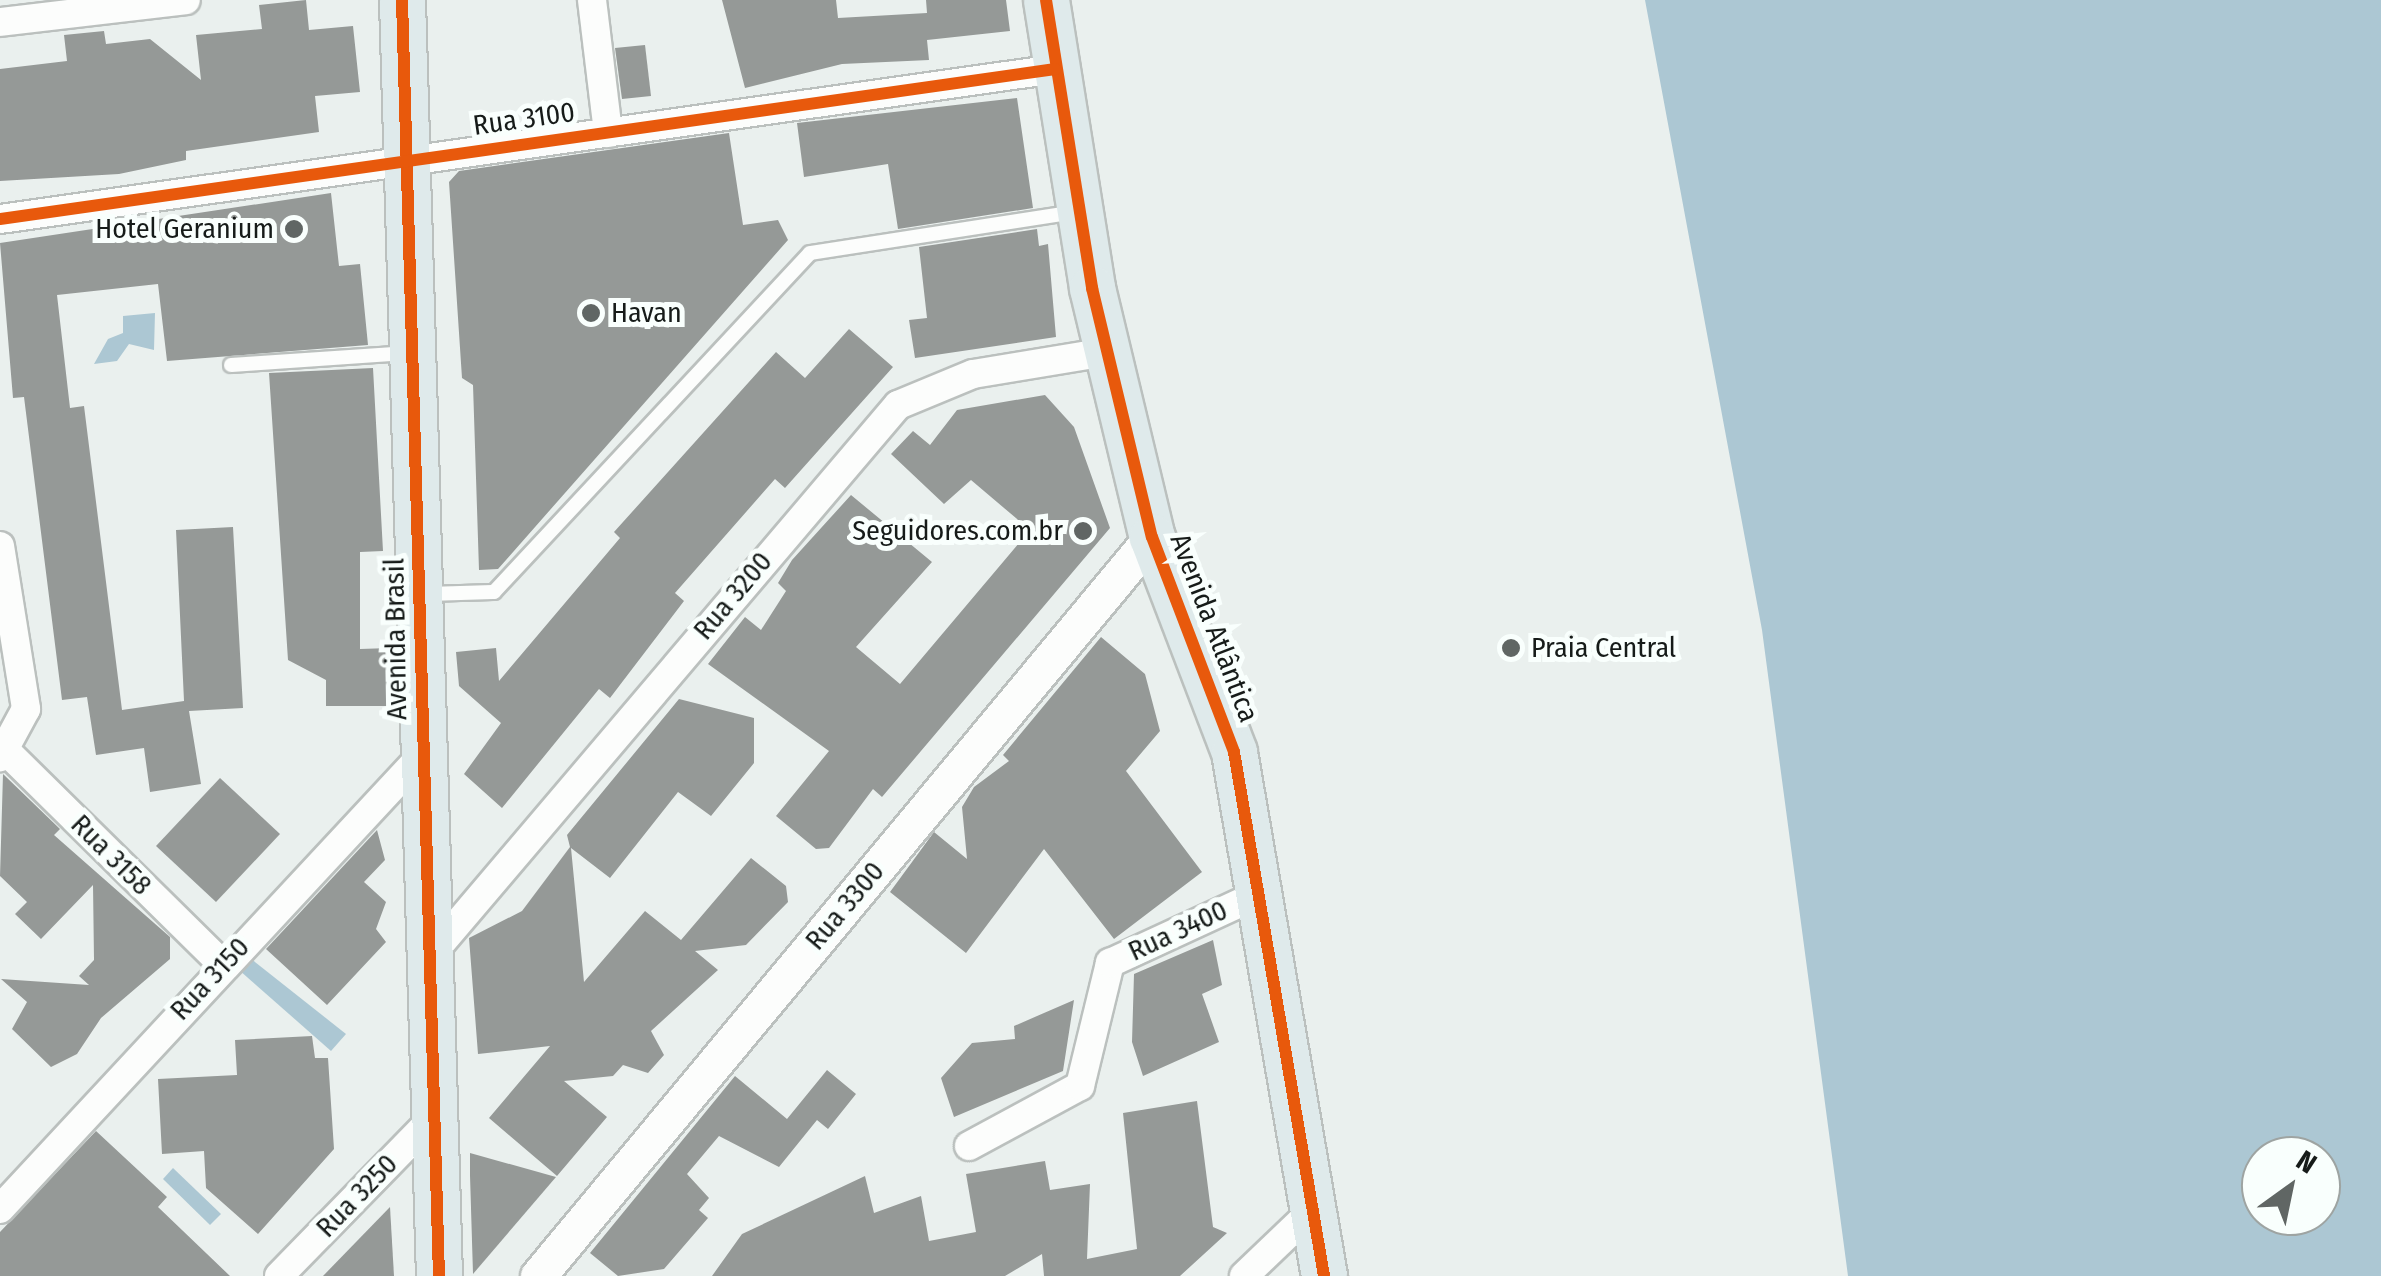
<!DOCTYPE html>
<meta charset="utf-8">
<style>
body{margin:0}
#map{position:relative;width:2381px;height:1276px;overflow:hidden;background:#eaf0ee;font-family:"Fira Sans Condensed",sans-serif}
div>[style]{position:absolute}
.water>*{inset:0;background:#acc7d3}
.building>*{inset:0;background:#959997}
.roads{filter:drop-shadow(2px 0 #bbc0be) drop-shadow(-2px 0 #bbc0be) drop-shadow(0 2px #bbc0be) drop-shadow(0 -2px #bbc0be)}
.service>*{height:14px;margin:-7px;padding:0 7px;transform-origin:7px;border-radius:7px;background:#fcfdfc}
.minor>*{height:28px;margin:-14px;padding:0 14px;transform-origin:14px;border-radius:14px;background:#fcfdfc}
.tertiary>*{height:35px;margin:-17.5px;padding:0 17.5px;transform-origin:17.5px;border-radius:17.5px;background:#fcfdfc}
.primary>*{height:45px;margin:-22.5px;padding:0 22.5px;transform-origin:22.5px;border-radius:22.5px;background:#dfeaeb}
.cycleway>*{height:12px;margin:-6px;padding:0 6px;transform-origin:6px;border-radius:6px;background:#e8590c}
.dots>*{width:28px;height:28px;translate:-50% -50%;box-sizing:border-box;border:5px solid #f9fffd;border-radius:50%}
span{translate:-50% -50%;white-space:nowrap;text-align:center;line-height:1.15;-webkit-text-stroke:10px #f9fffd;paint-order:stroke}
.street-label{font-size:28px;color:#161b19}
.poi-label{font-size:28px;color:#161b19}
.right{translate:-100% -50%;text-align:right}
.left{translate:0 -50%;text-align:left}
.north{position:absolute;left:2241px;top:1136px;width:100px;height:100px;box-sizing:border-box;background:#f9fffd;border:2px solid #9ea4a2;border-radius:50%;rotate:33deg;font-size:28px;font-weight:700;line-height:40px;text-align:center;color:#161b19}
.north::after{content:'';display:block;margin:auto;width:35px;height:45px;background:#606664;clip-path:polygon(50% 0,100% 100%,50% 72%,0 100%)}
</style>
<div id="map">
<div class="water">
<i style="clip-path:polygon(evenodd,1645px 0,2381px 0,2381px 1276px,1848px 1276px,1762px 630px,1645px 0,2261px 1156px,2321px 1156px,2321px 1216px,2261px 1216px,2261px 1156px)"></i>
<i style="clip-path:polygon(155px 313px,154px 350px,129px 344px,117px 361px,94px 364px,108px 339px,123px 333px,123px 316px)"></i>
<i style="clip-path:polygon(250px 958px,346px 1034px,331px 1051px,239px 970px)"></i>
<i style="clip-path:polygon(173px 1168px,221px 1214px,210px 1225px,163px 1179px)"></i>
</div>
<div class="building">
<i style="clip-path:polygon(306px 0,309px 30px,353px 26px,360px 92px,315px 96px,319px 132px,186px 151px,186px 160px,119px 174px,0 181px,0 69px,67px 61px,64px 35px,104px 31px,106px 44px,150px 39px,201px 80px,196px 35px,262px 29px,259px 5px)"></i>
<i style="clip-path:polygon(722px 0,836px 0,838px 18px,927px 13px,926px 0,1006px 0,1010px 31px,927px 40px,929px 60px,842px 64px,745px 88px)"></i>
<i style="clip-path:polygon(645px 45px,651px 96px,622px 99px,615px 48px)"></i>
<i style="clip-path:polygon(1017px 98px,1033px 208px,898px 229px,888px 164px,804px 177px,797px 123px)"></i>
<i style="clip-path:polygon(729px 133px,743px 225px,778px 220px,788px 240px,498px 569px,479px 570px,473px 385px,462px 378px,449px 182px,459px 171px)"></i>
<i style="clip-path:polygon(331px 193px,339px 266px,360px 264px,368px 345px,167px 361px,158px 284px,57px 295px,70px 408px,84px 406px,122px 710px,184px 701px,176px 530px,233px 527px,243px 708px,189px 711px,201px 784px,150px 792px,144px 748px,96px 755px,87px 697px,62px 700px,24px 397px,13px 398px,0 243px)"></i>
<i style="clip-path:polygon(1037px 229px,1039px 246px,1048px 244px,1056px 337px,915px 358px,909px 320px,927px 318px,919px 247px)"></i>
<i style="clip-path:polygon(849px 329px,893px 367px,785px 488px,775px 479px,675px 593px,684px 601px,610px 698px,599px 689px,502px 808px,464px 774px,501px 723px,459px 686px,456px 652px,496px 648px,499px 681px,620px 538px,614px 532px,776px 352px,805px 378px)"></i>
<i style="clip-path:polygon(373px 368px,383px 551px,360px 552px,360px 649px,390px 648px,390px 706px,326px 706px,326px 680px,288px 660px,269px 373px)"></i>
<i style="clip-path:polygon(1045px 395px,1074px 427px,1110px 528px,882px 797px,873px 789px,829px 848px,816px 849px,776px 816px,829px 751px,708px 664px,745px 617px,761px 630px,786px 591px,778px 583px,792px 560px,851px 495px,932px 562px,856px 647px,900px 684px,1030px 530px,971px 480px,944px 504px,891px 454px,913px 431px,930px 445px,957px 410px)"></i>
<i style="clip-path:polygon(1101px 637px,1145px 674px,1160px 731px,1126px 771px,1202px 872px,1114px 939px,1044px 849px,966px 953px,890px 892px,934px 832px,967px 859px,962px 807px,974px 787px,1009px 761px,1003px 755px)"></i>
<i style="clip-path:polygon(679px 699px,754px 718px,754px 763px,711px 816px,678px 792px,610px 878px,571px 848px,584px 982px,645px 911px,681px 940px,751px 858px,786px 886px,788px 902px,746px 945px,695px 951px,718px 970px,651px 1031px,664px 1055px,648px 1073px,623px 1065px,613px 1076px,564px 1081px,607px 1117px,557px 1176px,489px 1118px,550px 1046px,478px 1054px,469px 938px,522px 911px,570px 847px,567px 835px)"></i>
<i style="clip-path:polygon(3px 774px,60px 829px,54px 835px,170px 937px,170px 959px,101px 1018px,77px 1054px,51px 1067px,12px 1029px,27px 1002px,1px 979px,89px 985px,79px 976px,94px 960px,93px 885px,41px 939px,15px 914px,27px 902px,0 876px)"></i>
<i style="clip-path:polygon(220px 778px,280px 834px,216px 902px,156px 846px)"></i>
<i style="clip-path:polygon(377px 830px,385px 860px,364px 882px,386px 902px,376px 929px,386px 942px,327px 1005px,266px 949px)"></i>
<i style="clip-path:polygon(1213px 940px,1222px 985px,1202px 994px,1219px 1042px,1143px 1076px,1132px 1042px,1134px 974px)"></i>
<i style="clip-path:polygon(1074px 1000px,1063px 1071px,954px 1117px,941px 1078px,972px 1043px,1015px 1039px,1014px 1026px)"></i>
<i style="clip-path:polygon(312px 1036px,315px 1058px,328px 1058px,334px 1149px,258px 1234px,206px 1188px,204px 1151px,162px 1154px,158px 1079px,237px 1075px,235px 1040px)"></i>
<i style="clip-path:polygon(827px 1070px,856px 1094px,828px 1129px,817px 1120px,779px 1167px,719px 1136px,687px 1174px,709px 1198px,699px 1210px,708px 1218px,664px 1269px,618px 1276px,590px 1253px,735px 1076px,787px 1119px)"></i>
<i style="clip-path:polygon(1197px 1101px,1213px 1227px,1227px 1233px,1180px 1276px,1044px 1276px,1042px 1254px,1005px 1276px,712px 1276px,742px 1234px,865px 1176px,874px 1213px,921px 1196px,929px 1241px,976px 1232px,966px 1174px,1045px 1161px,1050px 1190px,1090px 1184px,1087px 1259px,1137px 1249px,1123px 1113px)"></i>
<i style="clip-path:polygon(96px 1131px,167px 1197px,158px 1207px,230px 1276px,0 1276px,0 1232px)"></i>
<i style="clip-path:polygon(470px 1153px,556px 1177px,473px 1274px,470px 1175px)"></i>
<i style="clip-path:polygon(390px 1207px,394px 1276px,323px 1276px)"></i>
</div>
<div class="roads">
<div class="service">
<i style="left:231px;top:365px;width:175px;rotate:-3.9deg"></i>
<i style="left:427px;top:594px;width:67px;rotate:-1.7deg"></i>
<i style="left:494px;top:592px;width:463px;rotate:-47deg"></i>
<i style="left:810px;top:253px;width:267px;rotate:-8.8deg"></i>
</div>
<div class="minor">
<i style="left:592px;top:0;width:134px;rotate:83.1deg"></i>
<i style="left:0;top:22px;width:187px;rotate:-6.7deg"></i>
<i style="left:0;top:219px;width:1066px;rotate:-8.09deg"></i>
<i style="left:0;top:546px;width:165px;rotate:80.9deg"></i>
<i style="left:26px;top:709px;width:55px;rotate:118.4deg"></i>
<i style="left:0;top:745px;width:313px;rotate:44.6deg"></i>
<i style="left:430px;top:956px;width:723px;rotate:-49.66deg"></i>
<i style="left:898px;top:405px;width:81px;rotate:-22.5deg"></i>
<i style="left:973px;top:374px;width:135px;rotate:-9.4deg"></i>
<i style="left:969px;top:1146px;width:126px;rotate:-28.4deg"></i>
<i style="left:1080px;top:1086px;width:127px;rotate:-76.3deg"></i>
<i style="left:1110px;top:963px;width:164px;rotate:-24.8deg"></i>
<i style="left:0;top:1209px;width:623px;rotate:-47.08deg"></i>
<i style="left:279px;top:1276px;width:223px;rotate:-45.7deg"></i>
<i style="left:1244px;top:1276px;width:95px;rotate:-43.7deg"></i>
</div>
<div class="tertiary">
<i style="left:538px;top:1276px;width:961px;rotate:-50.28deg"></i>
</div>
<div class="primary">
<i style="left:402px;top:0;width:1277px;rotate:88.34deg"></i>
<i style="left:1046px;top:0;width:292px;rotate:80.9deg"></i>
<i style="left:1092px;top:288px;width:256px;rotate:76.5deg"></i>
<i style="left:1152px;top:537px;width:230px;rotate:69.1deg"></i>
<i style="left:1234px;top:752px;width:532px;rotate:80.25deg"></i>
</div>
</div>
<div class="cycleway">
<i style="left:402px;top:0;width:1277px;rotate:88.34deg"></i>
<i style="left:1046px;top:0;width:292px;rotate:80.9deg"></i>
<i style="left:1092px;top:288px;width:256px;rotate:76.5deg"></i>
<i style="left:1152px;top:537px;width:230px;rotate:69.1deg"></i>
<i style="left:1234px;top:752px;width:532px;rotate:80.25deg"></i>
<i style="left:0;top:219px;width:1066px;rotate:-8.09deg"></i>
</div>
<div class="dots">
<i style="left:294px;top:229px;background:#606664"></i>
<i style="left:591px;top:313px;background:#606664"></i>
<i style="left:1083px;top:531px;background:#606664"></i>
<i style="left:1511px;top:648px;background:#606664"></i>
</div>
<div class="street-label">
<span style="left:524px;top:119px;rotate:-8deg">Rua 3100</span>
<span style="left:733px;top:596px;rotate:-50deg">Rua 3200</span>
<span style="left:1214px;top:628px;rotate:69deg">Avenida Atlântica</span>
<span style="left:396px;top:639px;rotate:-91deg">Avenida Brasil</span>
<span style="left:111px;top:855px;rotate:45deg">Rua 3158</span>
<span style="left:845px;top:906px;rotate:-50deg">Rua 3300</span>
<span style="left:1178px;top:931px;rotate:-25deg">Rua 3400</span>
<span style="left:210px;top:979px;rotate:-47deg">Rua 3150</span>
<span style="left:357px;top:1196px;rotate:-46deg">Rua 3250</span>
</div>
<div class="poi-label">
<span class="right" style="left:274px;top:229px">Hotel Geranium</span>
<span class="left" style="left:611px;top:313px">Havan</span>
<span class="right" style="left:1063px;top:531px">Seguidores.com.br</span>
<span class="left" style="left:1531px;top:648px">Praia Central</span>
</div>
<div class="north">N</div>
</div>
